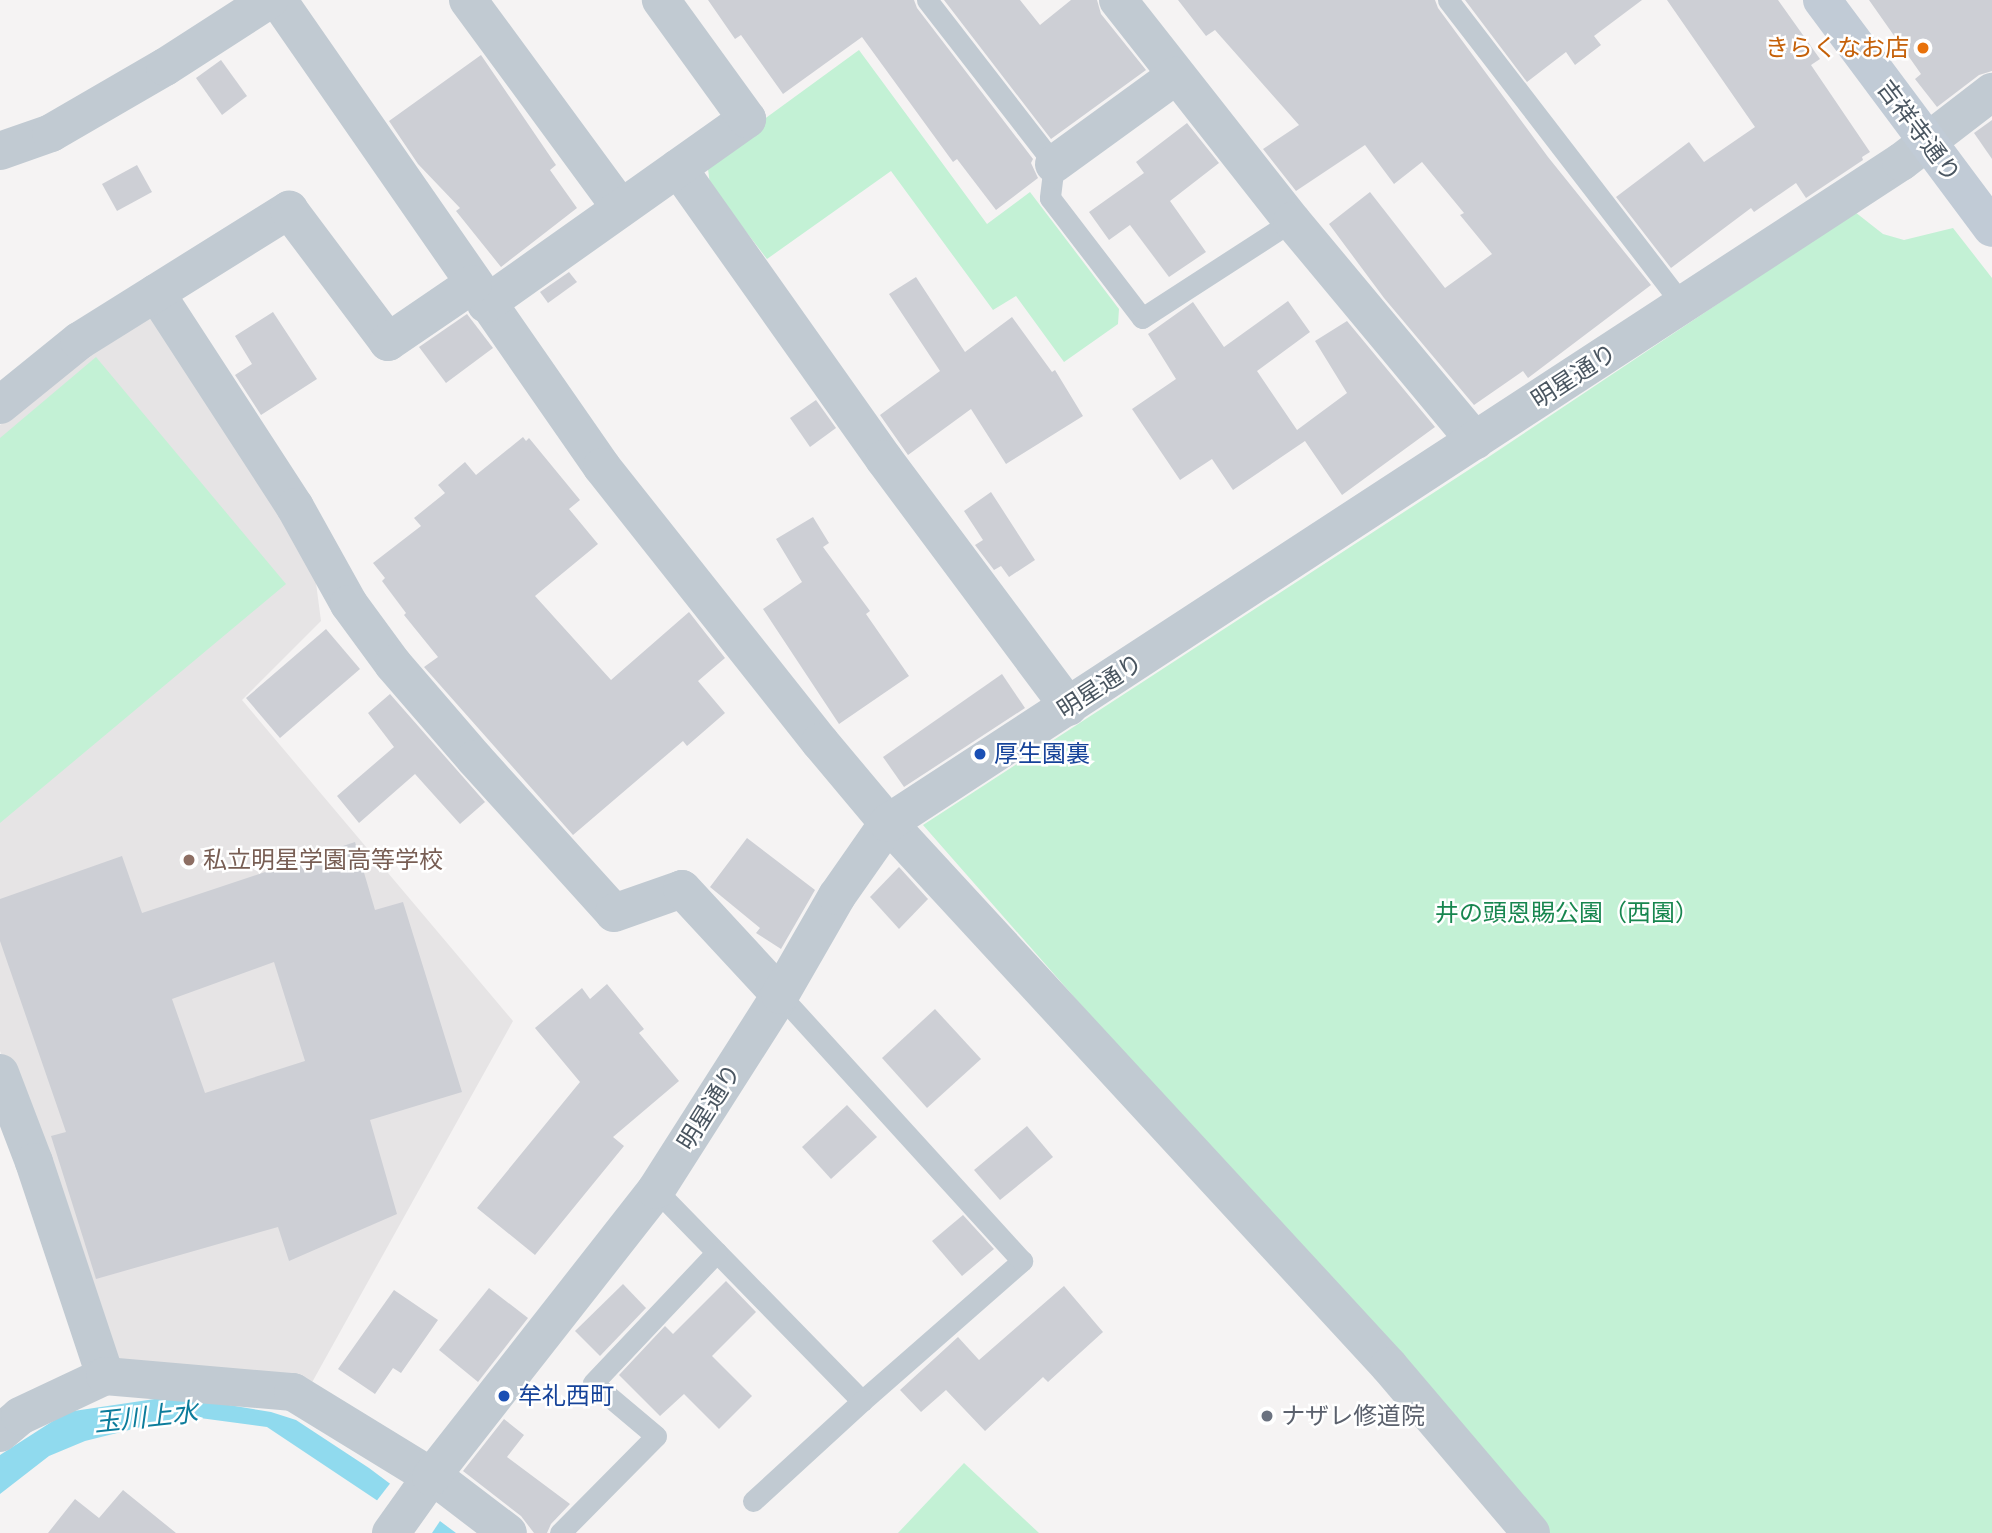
<!DOCTYPE html>
<meta charset="utf-8">
<style>
body{margin:0}
#map{position:relative;width:1992px;height:1533px;overflow:hidden;background:#f5f3f3;font-family:Cabin,"Noto Sans JP",sans-serif}
div>[style]{position:absolute}
.education>*{inset:0;background:#e6e4e5}
.green>*{inset:0;background:#c3f1d5}
.water>*{inset:0;background:#90daee}
.pier>*{inset:0;background:#f5f3f3}
.building>*{inset:0;background:#cdcfd5}
.service>*{height:21px;margin:-10.5px;padding:0 10.5px;transform-origin:10.5px;border-radius:10.5px;background:#c1cad2}
.minor>*{height:38px;margin:-19px;padding:0 19px;transform-origin:19px;border-radius:19px;background:#c1cad2}
.secondary>*{height:38px;margin:-19px;padding:0 19px;transform-origin:19px;border-radius:19px;background:#c1cbd6}
.dots>*{width:19px;height:19px;translate:-50% -50%;box-sizing:border-box;border:4px solid #fff;border-radius:50%}
span{translate:-50% -50%;white-space:nowrap;text-align:center;line-height:1.15;-webkit-text-stroke:5px #fff;paint-order:stroke}
.food-label{font-size:24px;color:#c56008}
.right{translate:-100% -50%;text-align:right}
.street-label{font-size:24px;color:#4a5661}
.transit-label{font-size:24px;color:#164399}
.left{translate:0 -50%;text-align:left}
.education-label{font-size:24px;color:#785e54}
.park-label{font-size:24px;color:#17864f}
.worship-label{font-size:24px;color:#5b616d}
.water-label{font-size:26px;color:#0c7c9b;font-style:italic}
</style>
<div id="map">
<div class="education">
<i style="clip-path:polygon(147px 307px,313px 560px,321px 621px,242px 700px,513px 1021px,310px 1386px,119px 1361px,0 1051px,0 425px)"></i>
</div>
<div class="green">
<i style="clip-path:polygon(859px 50px,987px 224px,1030px 192px,1119px 309px,1118px 324px,1064px 362px,1016px 296px,993px 310px,891px 171px,767px 259px,710px 185px,707px 161px)"></i>
<i style="clip-path:polygon(1855px 212px,1883px 234px,1904px 240px,1953px 228px,1992px 278px,1992px 1533px,1545px 1533px,923px 825px,1490px 456px)"></i>
<i style="clip-path:polygon(96px 357px,286px 584px,0 823px,0 438px)"></i>
<i style="clip-path:polygon(964px 1463px,1039px 1533px,898px 1533px)"></i>
</div>
<div class="water">
<i style="clip-path:polygon(175px 1396px,271px 1412px,296px 1420px,369px 1468px,456px 1533px,426px 1533px,267px 1427px,185px 1416px,85px 1441px,49px 1456px,0 1494px,0 1455px,67px 1412px)"></i>
</div>
<div class="pier">
<i style="clip-path:polygon(392px 1481px,442px 1518px,432px 1533px,419px 1533px,375px 1503px)"></i>
</div>
<div class="building">
<i style="clip-path:polygon(708px 0,914px 0,917px 8px,1033px 159px,1031px 163px,1038px 178px,996px 210px,957px 159px,953px 162px,862px 37px,783px 94px,741px 35px,735px 39px)"></i>
<i style="clip-path:polygon(944px 0,1020px 0,1040px 25px,1071px 0,1097px 0,1101px 14px,1146px 70px,1051px 139px)"></i>
<i style="clip-path:polygon(1178px 0,1435px 0,1438px 8px,1548px 157px,1651px 285px,1528px 378px,1523px 371px,1474px 405px,1384px 298px,1329px 224px,1370px 192px,1445px 288px,1492px 254px,1460px 215px,1464px 213px,1422px 162px,1394px 184px,1365px 145px,1296px 191px,1263px 149px,1299px 125px,1215px 30px,1206px 36px)"></i>
<i style="clip-path:polygon(1465px 0,1642px 0,1594px 36px,1601px 45px,1575px 65px,1566px 52px,1527px 82px)"></i>
<i style="clip-path:polygon(1667px 0,1778px 0,1820px 59px,1811px 65px,1870px 152px,1862px 157px,1863px 160px,1806px 198px,1796px 183px,1754px 212px,1751px 208px,1671px 268px,1616px 197px,1689px 142px,1704px 162px,1755px 127px)"></i>
<i style="clip-path:polygon(1869px 0,1992px 0,1992px 71px,1979px 75px,1937px 107px,1915px 79px,1921px 74px)"></i>
<i style="clip-path:polygon(481px 55px,556px 165px,550px 170px,577px 208px,501px 267px,456px 211px,460px 208px,418px 164px,389px 121px)"></i>
<i style="clip-path:polygon(221px 60px,247px 96px,222px 115px,196px 78px)"></i>
<i style="clip-path:polygon(1992px 120px,1992px 159px,1974px 133px)"></i>
<i style="clip-path:polygon(1187px 123px,1219px 163px,1170px 201px,1206px 252px,1169px 277px,1130px 225px,1109px 240px,1089px 212px,1144px 173px,1136px 162px)"></i>
<i style="clip-path:polygon(137px 165px,152px 192px,117px 211px,102px 184px)"></i>
<i style="clip-path:polygon(569px 272px,577px 282px,548px 303px,540px 292px)"></i>
<i style="clip-path:polygon(916px 277px,965px 352px,1012px 317px,1052px 372px,1055px 370px,1083px 416px,1006px 464px,971px 409px,908px 455px,880px 415px,940px 371px,889px 294px)"></i>
<i style="clip-path:polygon(1288px 301px,1310px 332px,1257px 371px,1297px 430px,1347px 393px,1315px 341px,1347px 321px,1435px 427px,1342px 495px,1305px 441px,1233px 490px,1212px 459px,1180px 480px,1132px 409px,1176px 379px,1148px 334px,1193px 302px,1224px 347px)"></i>
<i style="clip-path:polygon(273px 312px,317px 379px,261px 415px,235px 375px,252px 364px,235px 336px)"></i>
<i style="clip-path:polygon(467px 314px,493px 348px,446px 383px,419px 347px)"></i>
<i style="clip-path:polygon(816px 400px,836px 428px,810px 447px,790px 418px)"></i>
<i style="clip-path:polygon(523px 437px,526px 441px,529px 438px,580px 500px,569px 509px,598px 544px,535px 596px,611px 680px,689px 612px,725px 658px,698px 681px,725px 713px,687px 746px,683px 741px,573px 835px,424px 667px,438px 657px,404px 615px,406px 613px,382px 581px,385px 578px,373px 563px,421px 526px,414px 518px,445px 493px,438px 485px,465px 462px,476px 475px)"></i>
<i style="clip-path:polygon(991px 492px,1035px 560px,1009px 577px,1001px 566px,994px 570px,975px 545px,983px 540px,964px 511px)"></i>
<i style="clip-path:polygon(813px 517px,829px 543px,823px 547px,870px 611px,866px 614px,909px 676px,839px 724px,763px 609px,802px 582px,776px 539px)"></i>
<i style="clip-path:polygon(326px 629px,360px 669px,280px 738px,246px 698px)"></i>
<i style="clip-path:polygon(1002px 674px,1025px 708px,904px 787px,883px 757px)"></i>
<i style="clip-path:polygon(390px 694px,485px 802px,460px 824px,415px 774px,359px 823px,337px 796px,394px 747px,368px 713px)"></i>
<i style="clip-path:polygon(747px 838px,815px 890px,781px 949px,756px 933px,760px 928px,710px 887px)"></i>
<i style="clip-path:polygon(evenodd,355px 842px,375px 910px,403px 902px,462px 1092px,370px 1120px,397px 1214px,289px 1261px,278px 1227px,96px 1279px,51px 1136px,66px 1132px,0 941px,0 899px,122px 856px,142px 913px,355px 842px,274px 962px,305px 1061px,205px 1093px,172px 999px,274px 962px)"></i>
<i style="clip-path:polygon(899px 867px,928px 899px,899px 929px,870px 897px)"></i>
<i style="clip-path:polygon(607px 984px,644px 1029px,639px 1033px,679px 1081px,613px 1137px,624px 1146px,535px 1255px,477px 1208px,580px 1082px,535px 1028px,582px 988px,590px 999px)"></i>
<i style="clip-path:polygon(935px 1009px,981px 1059px,927px 1108px,882px 1058px)"></i>
<i style="clip-path:polygon(847px 1105px,877px 1137px,831px 1179px,802px 1147px)"></i>
<i style="clip-path:polygon(1027px 1126px,1053px 1157px,1000px 1200px,974px 1170px)"></i>
<i style="clip-path:polygon(963px 1215px,994px 1249px,962px 1276px,932px 1241px)"></i>
<i style="clip-path:polygon(726px 1281px,756px 1312px,712px 1356px,752px 1396px,719px 1429px,684px 1394px,660px 1416px,619px 1375px,665px 1326px,673px 1334px)"></i>
<i style="clip-path:polygon(623px 1284px,646px 1308px,600px 1356px,575px 1331px)"></i>
<i style="clip-path:polygon(1064px 1286px,1103px 1332px,1048px 1382px,1043px 1377px,985px 1431px,946px 1390px,921px 1412px,900px 1390px,958px 1337px,979px 1360px)"></i>
<i style="clip-path:polygon(489px 1288px,528px 1318px,478px 1382px,439px 1350px)"></i>
<i style="clip-path:polygon(394px 1290px,438px 1320px,401px 1373px,393px 1368px,375px 1394px,338px 1369px)"></i>
<i style="clip-path:polygon(504px 1419px,524px 1435px,507px 1457px,570px 1504px,551px 1524px,547px 1533px,534px 1533px,521px 1516px,463px 1471px)"></i>
<i style="clip-path:polygon(123px 1490px,176px 1533px,48px 1533px,75px 1499px,99px 1518px)"></i>
</div>
<div class="service">
<i style="left:927px;top:0;width:207px;rotate:52.2deg"></i>
<i style="left:1054px;top:164px;width:34px;rotate:97deg"></i>
<i style="left:1050px;top:198px;width:151px;rotate:52.5deg"></i>
<i style="left:1142px;top:318px;width:179px;rotate:-32.9deg"></i>
<i style="left:1448px;top:0;width:385px;rotate:52.4deg"></i>
<i style="left:656px;top:1190px;width:295px;rotate:45.7deg"></i>
<i style="left:862px;top:1401px;width:213px;rotate:-41.2deg"></i>
<i style="left:1022px;top:1261px;width:360px;rotate:-132.3deg"></i>
<i style="left:753px;top:1501px;width:148px;rotate:-42.5deg"></i>
<i style="left:560px;top:1533px;width:136px;rotate:-45.3deg"></i>
<i style="left:656px;top:1436px;width:82px;rotate:-139.9deg"></i>
<i style="left:593px;top:1383px;width:180px;rotate:-46.6deg"></i>
</div>
<div class="minor">
<i style="left:278px;top:0;width:568px;rotate:55.25deg"></i>
<i style="left:602px;top:467px;width:351px;rotate:51.6deg"></i>
<i style="left:820px;top:742px;width:106px;rotate:50deg"></i>
<i style="left:888px;top:823px;width:739px;rotate:47.3deg"></i>
<i style="left:1389px;top:1366px;width:219px;rotate:49.6deg"></i>
<i style="left:468px;top:0;width:258px;rotate:53.7deg"></i>
<i style="left:1118px;top:0;width:281px;rotate:51.8deg"></i>
<i style="left:1292px;top:221px;width:286px;rotate:50.2deg"></i>
<i style="left:0;top:151px;width:54px;rotate:-19.4deg"></i>
<i style="left:51px;top:133px;width:132px;rotate:-30.1deg"></i>
<i style="left:165px;top:67px;width:124px;rotate:-32.8deg"></i>
<i style="left:1054px;top:164px;width:150px;rotate:-36deg"></i>
<i style="left:678px;top:168px;width:357px;rotate:54.7deg"></i>
<i style="left:884px;top:459px;width:309px;rotate:53.3deg"></i>
<i style="left:156px;top:293px;width:255px;rotate:57deg"></i>
<i style="left:295px;top:507px;width:111px;rotate:60.9deg"></i>
<i style="left:349px;top:604px;width:74px;rotate:53.7deg"></i>
<i style="left:393px;top:664px;width:125px;rotate:49.2deg"></i>
<i style="left:475px;top:759px;width:207px;rotate:47.9deg"></i>
<i style="left:614px;top:913px;width:72px;rotate:-19.4deg"></i>
<i style="left:682px;top:889px;width:144px;rotate:47.2deg"></i>
<i style="left:486px;top:304px;width:320px;rotate:-35.3deg"></i>
<i style="left:747px;top:119px;width:147px;rotate:-125.9deg"></i>
<i style="left:0;top:405px;width:102px;rotate:-39deg"></i>
<i style="left:79px;top:341px;width:248px;rotate:-32deg"></i>
<i style="left:289px;top:210px;width:165px;rotate:53.1deg"></i>
<i style="left:388px;top:342px;width:103px;rotate:-34.3deg"></i>
<i style="left:0;top:1073px;width:95px;rotate:69.1deg"></i>
<i style="left:34px;top:1162px;width:225px;rotate:71.6deg"></i>
<i style="left:0;top:1433px;width:26px;rotate:-40deg"></i>
<i style="left:20px;top:1416px;width:94px;rotate:-25.2deg"></i>
<i style="left:105px;top:1376px;width:189px;rotate:4.9deg"></i>
<i style="left:293px;top:1392px;width:178px;rotate:31.5deg"></i>
<i style="left:445px;top:1485px;width:79px;rotate:37.3deg"></i>
<i style="left:391px;top:1533px;width:69px;rotate:-54.5deg"></i>
<i style="left:431px;top:1477px;width:365px;rotate:-51.9deg"></i>
<i style="left:656px;top:1190px;width:231px;rotate:-57.5deg"></i>
<i style="left:780px;top:995px;width:114px;rotate:-60.1deg"></i>
<i style="left:837px;top:896px;width:89px;rotate:-55.1deg"></i>
<i style="left:888px;top:823px;width:1210px;rotate:-33.13deg"></i>
<i style="left:1901px;top:162px;width:115px;rotate:-37.6deg"></i>
</div>
<div class="secondary">
<i style="left:1822px;top:0;width:284px;rotate:53.3deg"></i>
</div>
<div class="dots">
<i style="left:1923px;top:48px;background:#e8710a"></i>
<i style="left:980px;top:754px;background:#1a4fb4"></i>
<i style="left:189px;top:860px;background:#8d6e63"></i>
<i style="left:504px;top:1396px;background:#1a4fb4"></i>
<i style="left:1267px;top:1416px;background:#6b7280"></i>
</div>
<div class="food-label">
<span class="right" style="left:1909px;top:48px">きらくなお店</span>
</div>
<div class="street-label">
<span style="left:1919px;top:131px;rotate:53deg">吉祥寺通り</span>
<span style="left:1574px;top:376px;rotate:-33deg">明星通り</span>
<span style="left:1100px;top:686px;rotate:-33deg">明星通り</span>
<span style="left:709px;top:1107px;rotate:-58deg">明星通り</span>
</div>
<div class="transit-label">
<span class="left" style="left:994px;top:754px">厚生園裏</span>
<span class="left" style="left:518px;top:1396px">牟礼西町</span>
</div>
<div class="education-label">
<span class="left" style="left:203px;top:860px">私立明星学園高等学校</span>
</div>
<div class="park-label">
<span style="left:1567px;top:913px">井の頭恩賜公園（西園）</span>
</div>
<div class="worship-label">
<span class="left" style="left:1281px;top:1416px">ナザレ修道院</span>
</div>
<div class="water-label">
<span style="left:146px;top:1418px;rotate:-6deg">玉川上水</span>
</div>
</div>
